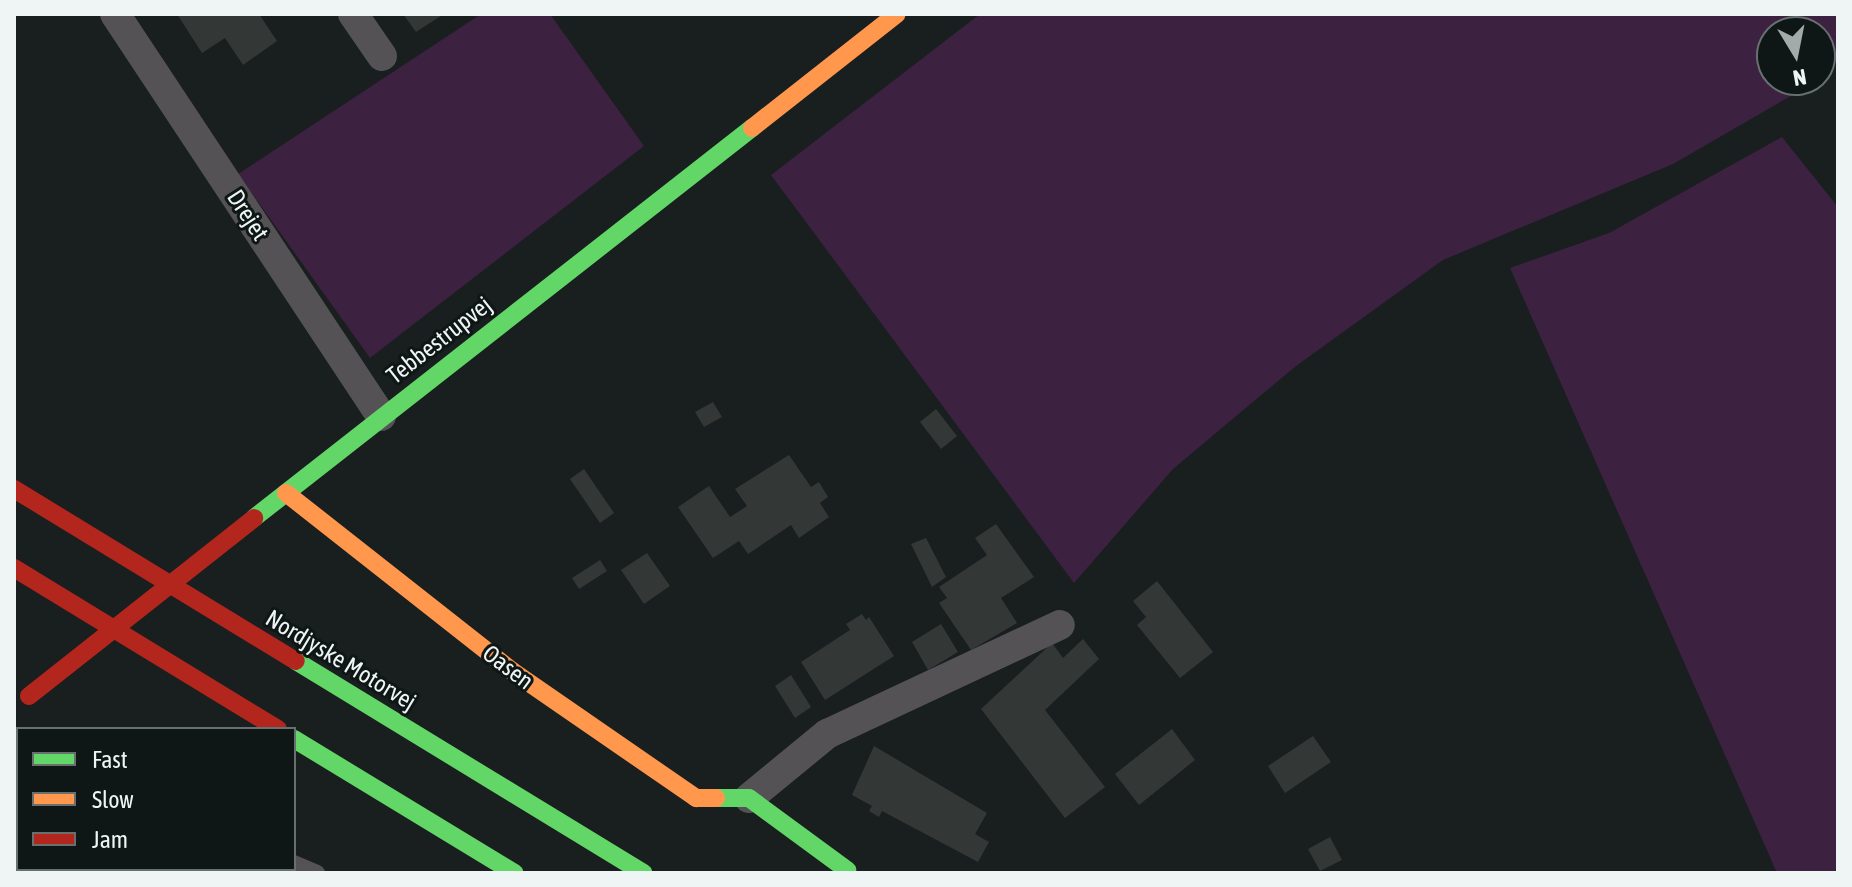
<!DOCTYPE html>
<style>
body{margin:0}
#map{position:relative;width:1852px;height:887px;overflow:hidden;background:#191e1e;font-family:"Asap Condensed",sans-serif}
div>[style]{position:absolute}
.green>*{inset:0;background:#3c2140}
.building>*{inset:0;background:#333837}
.lane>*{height:16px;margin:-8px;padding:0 8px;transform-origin:8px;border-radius:8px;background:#555256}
.street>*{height:30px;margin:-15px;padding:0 15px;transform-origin:15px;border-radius:15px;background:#555256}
.fast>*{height:18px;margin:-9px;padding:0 9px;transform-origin:9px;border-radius:9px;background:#63d668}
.slow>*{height:18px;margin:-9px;padding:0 9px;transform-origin:9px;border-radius:9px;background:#ff974d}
.jam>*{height:18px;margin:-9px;padding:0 9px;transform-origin:9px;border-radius:9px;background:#b3261e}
.jam-bridge>*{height:18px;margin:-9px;padding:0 9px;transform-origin:9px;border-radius:9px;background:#b3261e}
span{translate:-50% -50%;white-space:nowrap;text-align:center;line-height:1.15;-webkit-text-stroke:6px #0e1616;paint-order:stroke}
.street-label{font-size:24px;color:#eff5f4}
.frame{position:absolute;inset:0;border:16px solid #eff5f4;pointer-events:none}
.legend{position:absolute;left:16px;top:727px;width:280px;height:144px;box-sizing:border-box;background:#0e1616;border:2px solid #686f6f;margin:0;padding:10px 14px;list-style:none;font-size:24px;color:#eff5f4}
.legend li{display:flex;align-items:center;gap:16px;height:40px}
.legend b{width:40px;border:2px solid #686f6f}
.north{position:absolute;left:1756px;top:16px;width:80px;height:80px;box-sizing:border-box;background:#0e1616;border:2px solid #686f6f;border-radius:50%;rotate:170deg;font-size:22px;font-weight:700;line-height:32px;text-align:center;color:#eff5f4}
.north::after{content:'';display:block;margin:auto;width:28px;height:36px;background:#a4aaa9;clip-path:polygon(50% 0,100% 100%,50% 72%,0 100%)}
</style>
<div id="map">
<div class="green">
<i style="clip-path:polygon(481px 14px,550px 14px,644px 146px,370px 358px,238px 174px)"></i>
<i style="clip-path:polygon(980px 14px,1838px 14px,1838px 60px,1820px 75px,1820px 32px,1772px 32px,1772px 80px,1815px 80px,1808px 86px,1673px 164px,1443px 260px,1296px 366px,1173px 469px,1074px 583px,771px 175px)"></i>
<i style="clip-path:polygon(1782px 137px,1838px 207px,1838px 873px,1777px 873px,1510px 268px,1609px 233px)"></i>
<i style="clip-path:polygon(14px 799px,18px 800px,18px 869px,200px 869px,211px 873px,14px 873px)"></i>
</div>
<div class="building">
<i style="clip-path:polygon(177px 14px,259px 14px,277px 41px,243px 65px,225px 38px,202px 53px)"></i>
<i style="clip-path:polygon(403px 14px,444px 14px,416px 32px)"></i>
<i style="clip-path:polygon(713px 402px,722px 417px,704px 427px,695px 412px)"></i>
<i style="clip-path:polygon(936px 409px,957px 436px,941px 449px,920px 422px)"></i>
<i style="clip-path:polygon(789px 455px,811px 487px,819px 482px,828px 497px,820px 503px,829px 517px,799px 538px,791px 525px,748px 554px,739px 541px,713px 558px,678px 507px,709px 486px,730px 517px,747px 506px,735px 489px)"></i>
<i style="clip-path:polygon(584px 469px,614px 513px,600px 523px,570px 479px)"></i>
<i style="clip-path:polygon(996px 524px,1034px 577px,1001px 598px,1017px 623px,971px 650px,939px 603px,947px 598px,939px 587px,987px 555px,975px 538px)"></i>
<i style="clip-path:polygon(926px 538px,946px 577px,932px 587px,911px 544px)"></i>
<i style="clip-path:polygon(647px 553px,670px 586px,644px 604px,621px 570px)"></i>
<i style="clip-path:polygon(600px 560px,607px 571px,579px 589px,572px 578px)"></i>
<i style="clip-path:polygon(1157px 581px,1213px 652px,1180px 678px,1137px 625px,1146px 617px,1133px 601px)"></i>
<i style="clip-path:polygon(862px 614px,866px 620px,869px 617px,894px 656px,825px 700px,801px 662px,850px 630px,846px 624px)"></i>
<i style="clip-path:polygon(941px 624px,958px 652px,928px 670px,912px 642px)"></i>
<i style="clip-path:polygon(1083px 639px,1099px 659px,1045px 710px,1105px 787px,1065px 818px,981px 709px,1052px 643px,1063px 658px)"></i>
<i style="clip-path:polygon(791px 675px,811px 707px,795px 718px,775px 686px)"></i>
<i style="clip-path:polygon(1172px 729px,1195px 760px,1139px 805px,1115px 774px)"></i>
<i style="clip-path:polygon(1313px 736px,1331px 762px,1285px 793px,1268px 766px)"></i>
<i style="clip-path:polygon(874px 746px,987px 813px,975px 834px,989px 842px,978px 862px,882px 811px,879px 817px,869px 811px,872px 806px,852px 795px)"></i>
<i style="clip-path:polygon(1330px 837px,1342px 860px,1320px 871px,1308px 849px)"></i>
</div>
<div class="lane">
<i style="left:14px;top:738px;width:4px;rotate:27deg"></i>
<i style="left:294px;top:863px;width:25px;rotate:23deg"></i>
</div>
<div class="street">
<i style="left:115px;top:14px;width:482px;rotate:56.5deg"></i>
<i style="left:353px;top:14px;width:51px;rotate:55.4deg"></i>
<i style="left:749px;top:798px;width:101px;rotate:-39.4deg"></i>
<i style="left:827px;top:734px;width:257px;rotate:-25.1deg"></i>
</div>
<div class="fast">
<i style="left:254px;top:518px;width:633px;rotate:-38.07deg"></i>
<i style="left:296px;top:661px;width:407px;rotate:31.4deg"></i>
<i style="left:294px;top:739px;width:258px;rotate:31.3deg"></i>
<i style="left:716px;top:798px;width:33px"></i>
<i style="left:749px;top:798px;width:122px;rotate:36.3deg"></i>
</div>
<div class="slow">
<i style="left:752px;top:128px;width:184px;rotate:-38.2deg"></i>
<i style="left:286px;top:493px;width:288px;rotate:38.2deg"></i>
<i style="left:512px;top:671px;width:224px;rotate:34.6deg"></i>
<i style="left:696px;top:798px;width:20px"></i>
</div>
<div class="jam">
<i style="left:14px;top:489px;width:330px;rotate:31.4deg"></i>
<i style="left:14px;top:568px;width:309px;rotate:31.4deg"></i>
</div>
<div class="jam-bridge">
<i style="left:29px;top:696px;width:287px;rotate:-38.3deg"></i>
</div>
<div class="street-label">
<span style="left:248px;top:215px;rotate:57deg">Drejet</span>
<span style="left:439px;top:340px;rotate:-38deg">Tebbestrupvej</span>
<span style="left:341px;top:660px;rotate:31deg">Nordjyske Motorvej</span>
<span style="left:508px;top:667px;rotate:37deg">Oasen</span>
</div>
<div class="frame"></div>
<ul class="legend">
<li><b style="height:10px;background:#63d668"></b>Fast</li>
<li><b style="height:10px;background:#ff974d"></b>Slow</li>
<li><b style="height:10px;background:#b3261e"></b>Jam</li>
</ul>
<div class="north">N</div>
</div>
